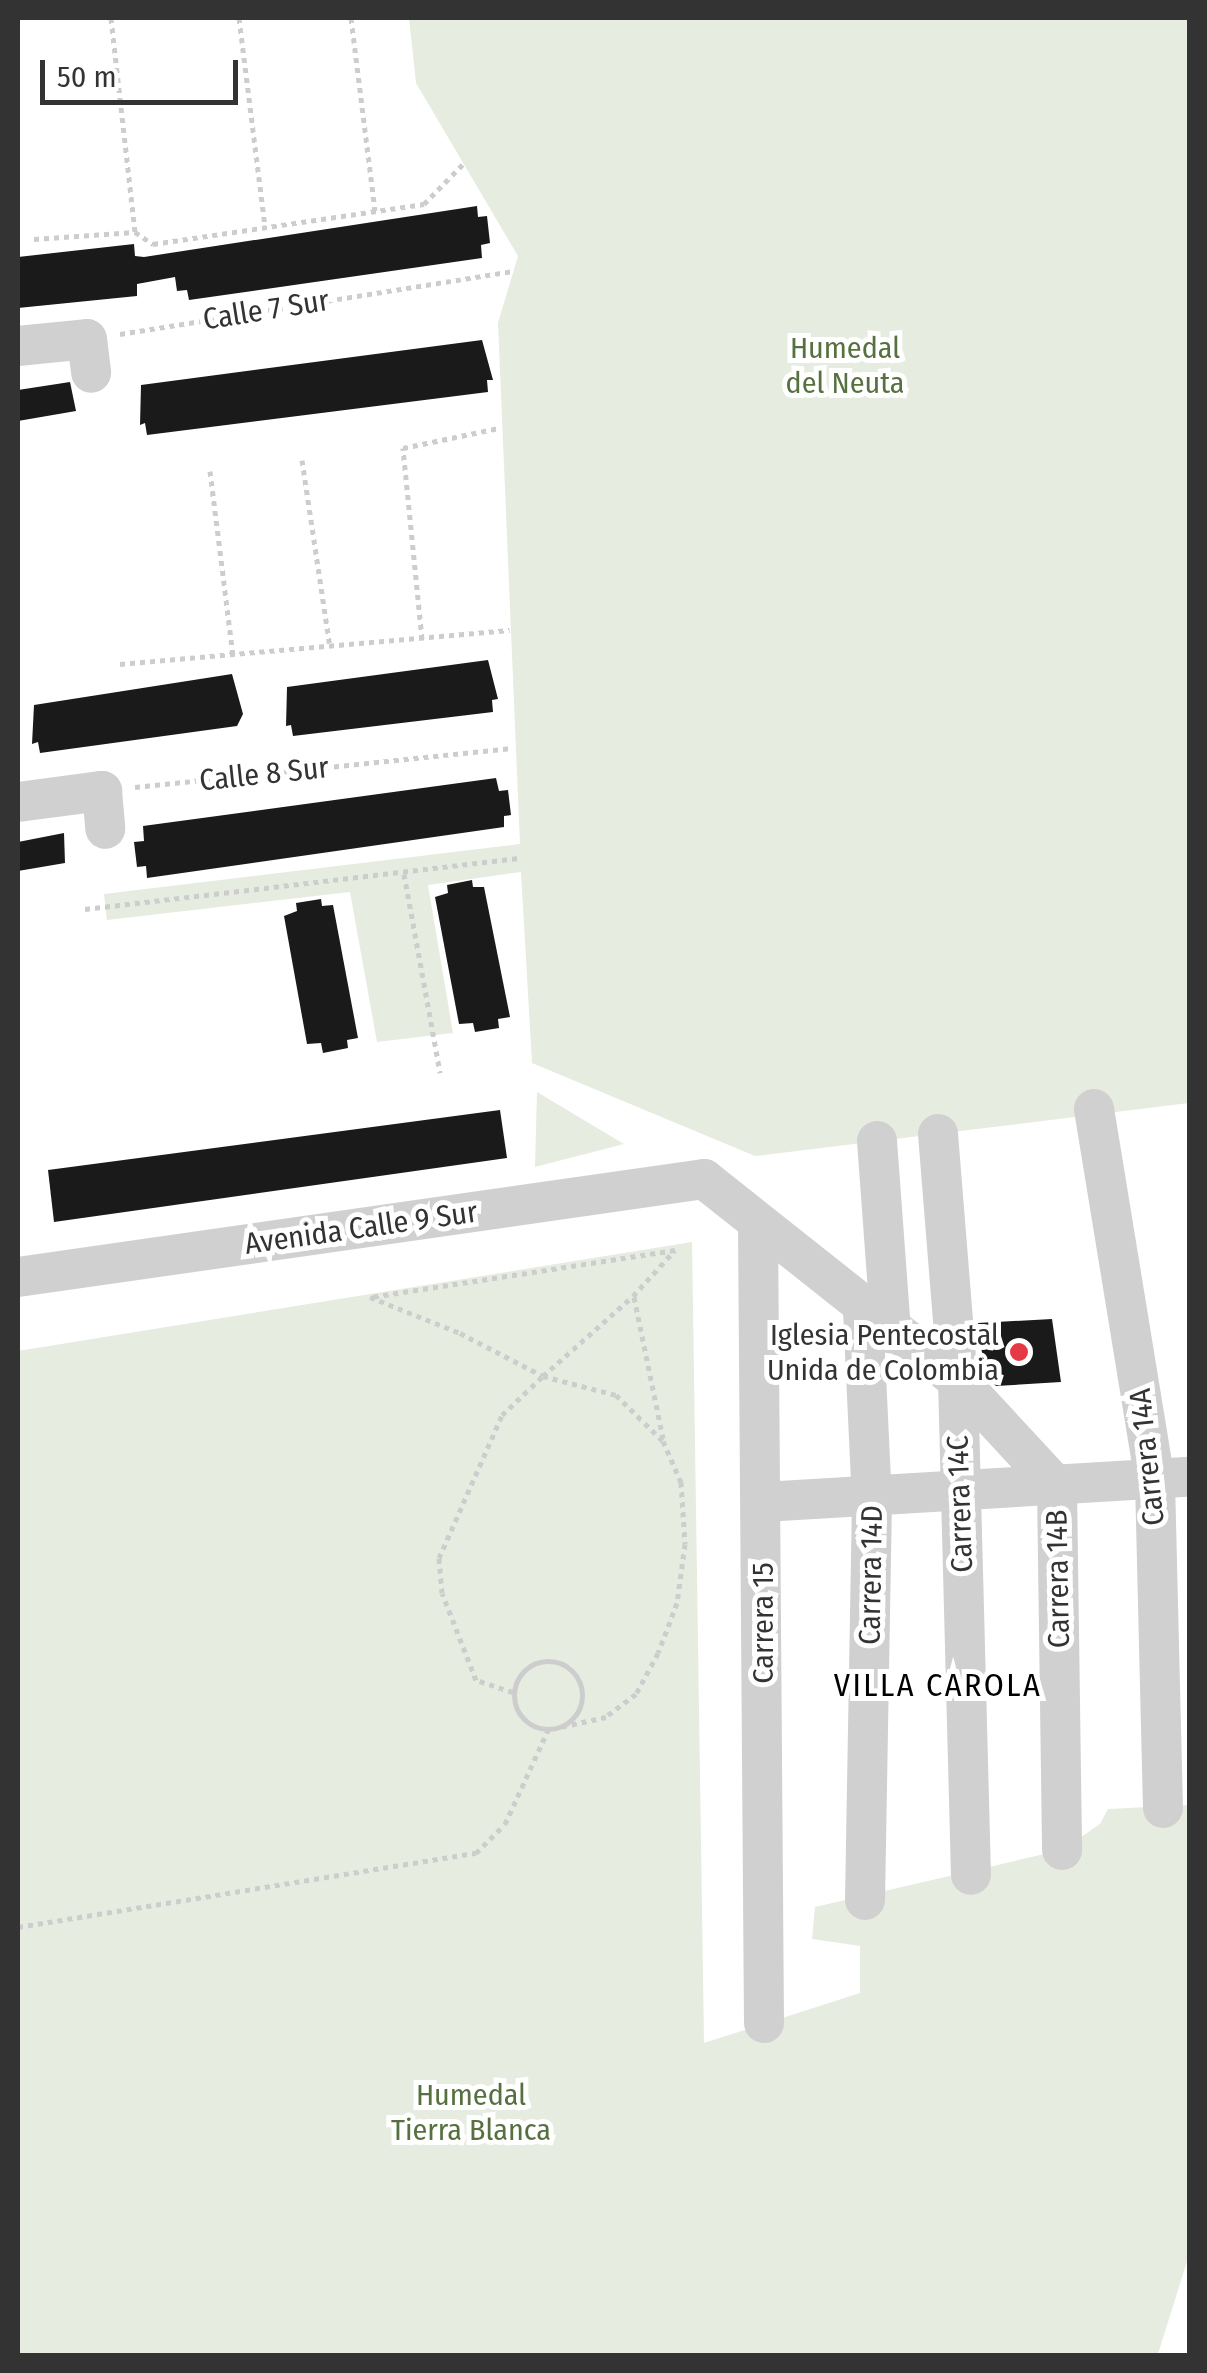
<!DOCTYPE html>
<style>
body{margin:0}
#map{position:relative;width:1207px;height:2373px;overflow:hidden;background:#fff;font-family:"Fira Sans Condensed",sans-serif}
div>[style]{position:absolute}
.green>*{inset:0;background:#e6ecdf}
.building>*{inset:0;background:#1a1a1a}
.path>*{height:5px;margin-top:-2.5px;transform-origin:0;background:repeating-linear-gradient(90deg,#cdcdcd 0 5px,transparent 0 10px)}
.path>.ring{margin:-2.5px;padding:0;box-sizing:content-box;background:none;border:5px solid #cdcdcd;border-radius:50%}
.minor>*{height:40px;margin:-20px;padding:0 20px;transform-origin:20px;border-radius:20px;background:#d0d0d0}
.dots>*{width:28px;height:28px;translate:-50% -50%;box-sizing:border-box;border:5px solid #fff;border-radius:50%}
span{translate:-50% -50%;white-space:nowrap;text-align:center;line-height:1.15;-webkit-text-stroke:10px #fff;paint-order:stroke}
.street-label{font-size:30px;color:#333}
.park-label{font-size:30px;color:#56703f}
.poi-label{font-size:30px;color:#333}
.right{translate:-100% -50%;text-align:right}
.neighbourhood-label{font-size:32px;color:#000;letter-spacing:2.5px}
.frame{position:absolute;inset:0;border:20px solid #333;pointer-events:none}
.scale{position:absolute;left:40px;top:60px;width:198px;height:45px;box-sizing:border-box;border:5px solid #333;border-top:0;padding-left:12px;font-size:30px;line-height:35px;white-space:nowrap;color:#333;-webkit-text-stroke:8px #fff;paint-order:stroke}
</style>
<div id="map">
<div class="green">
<i style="clip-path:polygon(409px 18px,1189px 18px,1189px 1103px,755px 1156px,532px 1063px,521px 872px,428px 885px,453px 1033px,377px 1042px,350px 892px,107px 920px,104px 894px,520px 844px,498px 323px,518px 256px,416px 83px)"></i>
<i style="clip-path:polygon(537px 1092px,624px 1144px,535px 1167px)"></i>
<i style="clip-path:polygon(692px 1242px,704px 2043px,860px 1993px,860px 1946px,812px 1939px,815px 1907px,1062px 1850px,1100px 1824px,1108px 1809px,1189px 1805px,1189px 2255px,1158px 2354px,18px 2356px,18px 1351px)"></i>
</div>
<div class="building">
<i style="clip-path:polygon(477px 206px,478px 217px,487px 216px,490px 243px,481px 245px,482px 258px,189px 300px,187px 290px,177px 291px,175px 277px,137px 284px,137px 296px,18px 308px,18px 257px,134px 244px,135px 256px,144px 257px)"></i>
<i style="clip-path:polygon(482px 340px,493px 380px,487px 380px,488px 392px,147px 435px,145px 423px,140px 425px,141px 385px)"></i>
<i style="clip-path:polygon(70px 382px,76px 411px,18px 421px,18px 390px)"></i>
<i style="clip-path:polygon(488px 660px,498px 699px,492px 700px,493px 712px,293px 736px,291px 725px,286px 726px,287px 687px)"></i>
<i style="clip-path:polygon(232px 674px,243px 714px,237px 726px,40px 753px,38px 742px,32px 744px,34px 705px)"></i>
<i style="clip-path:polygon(496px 778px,499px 791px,508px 790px,511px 815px,504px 816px,504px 827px,147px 878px,146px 866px,137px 867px,134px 842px,144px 841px,143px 826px)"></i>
<i style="clip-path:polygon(64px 833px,65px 863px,18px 871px,18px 842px)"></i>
<i style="clip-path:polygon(472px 880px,473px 887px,484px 887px,510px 1017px,498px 1019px,499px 1028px,475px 1032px,473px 1023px,459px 1024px,435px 897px,448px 893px,447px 885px)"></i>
<i style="clip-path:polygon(321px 899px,322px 906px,333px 905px,358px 1038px,347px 1040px,348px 1048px,323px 1053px,321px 1043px,307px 1044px,284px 916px,297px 911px,296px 903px)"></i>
<i style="clip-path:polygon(500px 1110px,507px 1158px,54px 1222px,48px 1170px)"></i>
<i style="clip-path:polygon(1052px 1319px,1061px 1382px,996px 1386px,985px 1375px,978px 1323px)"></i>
</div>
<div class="path">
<i style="left:111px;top:18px;width:215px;rotate:83.6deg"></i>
<i style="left:239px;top:18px;width:211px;rotate:82.9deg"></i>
<i style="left:351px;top:18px;width:194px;rotate:82.9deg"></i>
<i style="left:34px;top:239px;width:101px;rotate:-4deg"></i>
<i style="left:135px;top:232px;width:22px;rotate:34deg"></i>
<i style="left:153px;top:244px;width:274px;rotate:-8.4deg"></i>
<i style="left:424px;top:204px;width:59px;rotate:-45.7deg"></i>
<i style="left:120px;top:334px;width:398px;rotate:-9.1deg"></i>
<i style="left:302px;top:460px;width:189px;rotate:81.5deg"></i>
<i style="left:210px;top:471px;width:185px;rotate:82.9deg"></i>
<i style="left:422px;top:639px;width:192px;rotate:-95.7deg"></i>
<i style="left:403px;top:448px;width:98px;rotate:-11.8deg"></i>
<i style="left:120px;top:664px;width:391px;rotate:-5deg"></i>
<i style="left:135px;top:787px;width:379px;rotate:-5.9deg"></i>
<i style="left:404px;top:874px;width:202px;rotate:79.7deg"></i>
<i style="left:85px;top:909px;width:437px;rotate:-6.7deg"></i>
<i style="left:634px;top:1297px;width:144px;rotate:78.4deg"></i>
<i class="ring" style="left:514px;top:1661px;width:63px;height:63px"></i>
<i style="left:513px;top:1692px;width:39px;rotate:-162deg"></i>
<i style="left:476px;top:1680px;width:93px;rotate:-111.3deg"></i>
<i style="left:442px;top:1593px;width:35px;rotate:-95deg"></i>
<i style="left:439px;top:1558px;width:156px;rotate:-66.2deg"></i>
<i style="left:502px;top:1415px;width:57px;rotate:-43.6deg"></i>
<i style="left:543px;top:1376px;width:120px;rotate:-41.6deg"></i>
<i style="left:633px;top:1296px;width:62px;rotate:-47.6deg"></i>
<i style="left:675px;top:1250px;width:309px;rotate:171.2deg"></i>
<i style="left:370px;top:1297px;width:97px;rotate:21.8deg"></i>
<i style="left:460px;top:1333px;width:93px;rotate:27.4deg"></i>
<i style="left:543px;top:1376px;width:75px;rotate:14.6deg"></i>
<i style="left:616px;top:1395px;width:66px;rotate:44.4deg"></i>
<i style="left:663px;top:1441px;width:45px;rotate:66.3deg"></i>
<i style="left:681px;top:1482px;width:62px;rotate:86.3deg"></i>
<i style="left:685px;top:1544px;width:60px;rotate:97.7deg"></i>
<i style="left:677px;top:1603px;width:53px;rotate:110.8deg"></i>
<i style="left:658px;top:1653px;width:47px;rotate:118.2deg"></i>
<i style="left:636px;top:1694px;width:38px;rotate:143deg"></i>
<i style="left:606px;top:1717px;width:47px;rotate:167.7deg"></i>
<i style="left:18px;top:1927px;width:464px;rotate:-9.2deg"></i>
<i style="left:476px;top:1853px;width:41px;rotate:-45deg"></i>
<i style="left:505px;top:1824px;width:103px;rotate:-65.4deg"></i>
</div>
<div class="minor">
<i style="left:18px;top:346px;width:69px;rotate:-5.8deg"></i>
<i style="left:87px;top:339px;width:34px;rotate:83deg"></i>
<i style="left:18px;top:802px;width:85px;rotate:-7.5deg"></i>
<i style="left:102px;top:791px;width:38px;rotate:85deg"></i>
<i style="left:1094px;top:1109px;width:377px;rotate:80.7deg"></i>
<i style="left:1155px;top:1481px;width:327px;rotate:88.6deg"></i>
<i style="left:938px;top:1134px;width:247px;rotate:85.4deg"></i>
<i style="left:958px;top:1380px;width:495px;rotate:88.5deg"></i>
<i style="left:877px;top:1141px;width:193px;rotate:85.8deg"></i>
<i style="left:758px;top:1224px;width:799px;rotate:89.57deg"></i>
<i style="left:18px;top:1277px;width:693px;rotate:-8.13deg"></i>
<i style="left:704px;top:1179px;width:324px;rotate:38.4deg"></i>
<i style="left:958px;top:1380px;width:146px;rotate:47.2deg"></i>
<i style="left:863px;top:1311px;width:189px;rotate:87.3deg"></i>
<i style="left:872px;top:1500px;width:400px;rotate:91deg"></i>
<i style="left:1057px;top:1487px;width:363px;rotate:89.2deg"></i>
<i style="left:763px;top:1502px;width:428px;rotate:-3.4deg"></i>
</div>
<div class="dots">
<i style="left:1019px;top:1352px;background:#e63946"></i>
</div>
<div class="street-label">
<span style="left:266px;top:310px;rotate:-9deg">Calle 7 Sur</span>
<span style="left:264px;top:774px;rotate:-6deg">Calle 8 Sur</span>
<span style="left:361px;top:1228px;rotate:-8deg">Avenida Calle 9 Sur</span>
<span style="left:1147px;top:1457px;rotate:-96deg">Carrera 14A</span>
<span style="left:960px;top:1504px;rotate:-92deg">Carrera 14C</span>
<span style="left:871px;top:1575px;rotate:-89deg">Carrera 14D</span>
<span style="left:1058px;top:1579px;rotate:-91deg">Carrera 14B</span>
<span style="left:763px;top:1623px;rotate:-90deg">Carrera 15</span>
</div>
<div class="park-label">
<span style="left:845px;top:365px">Humedal<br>del Neuta</span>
<span style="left:471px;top:2112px">Humedal<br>Tierra Blanca</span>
</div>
<div class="poi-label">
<span class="right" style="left:999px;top:1352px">Iglesia Pentecostal<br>Unida de Colombia</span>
</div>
<div class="neighbourhood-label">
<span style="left:938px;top:1685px">VILLA CAROLA</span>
</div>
<div class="frame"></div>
<div class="scale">50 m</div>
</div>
